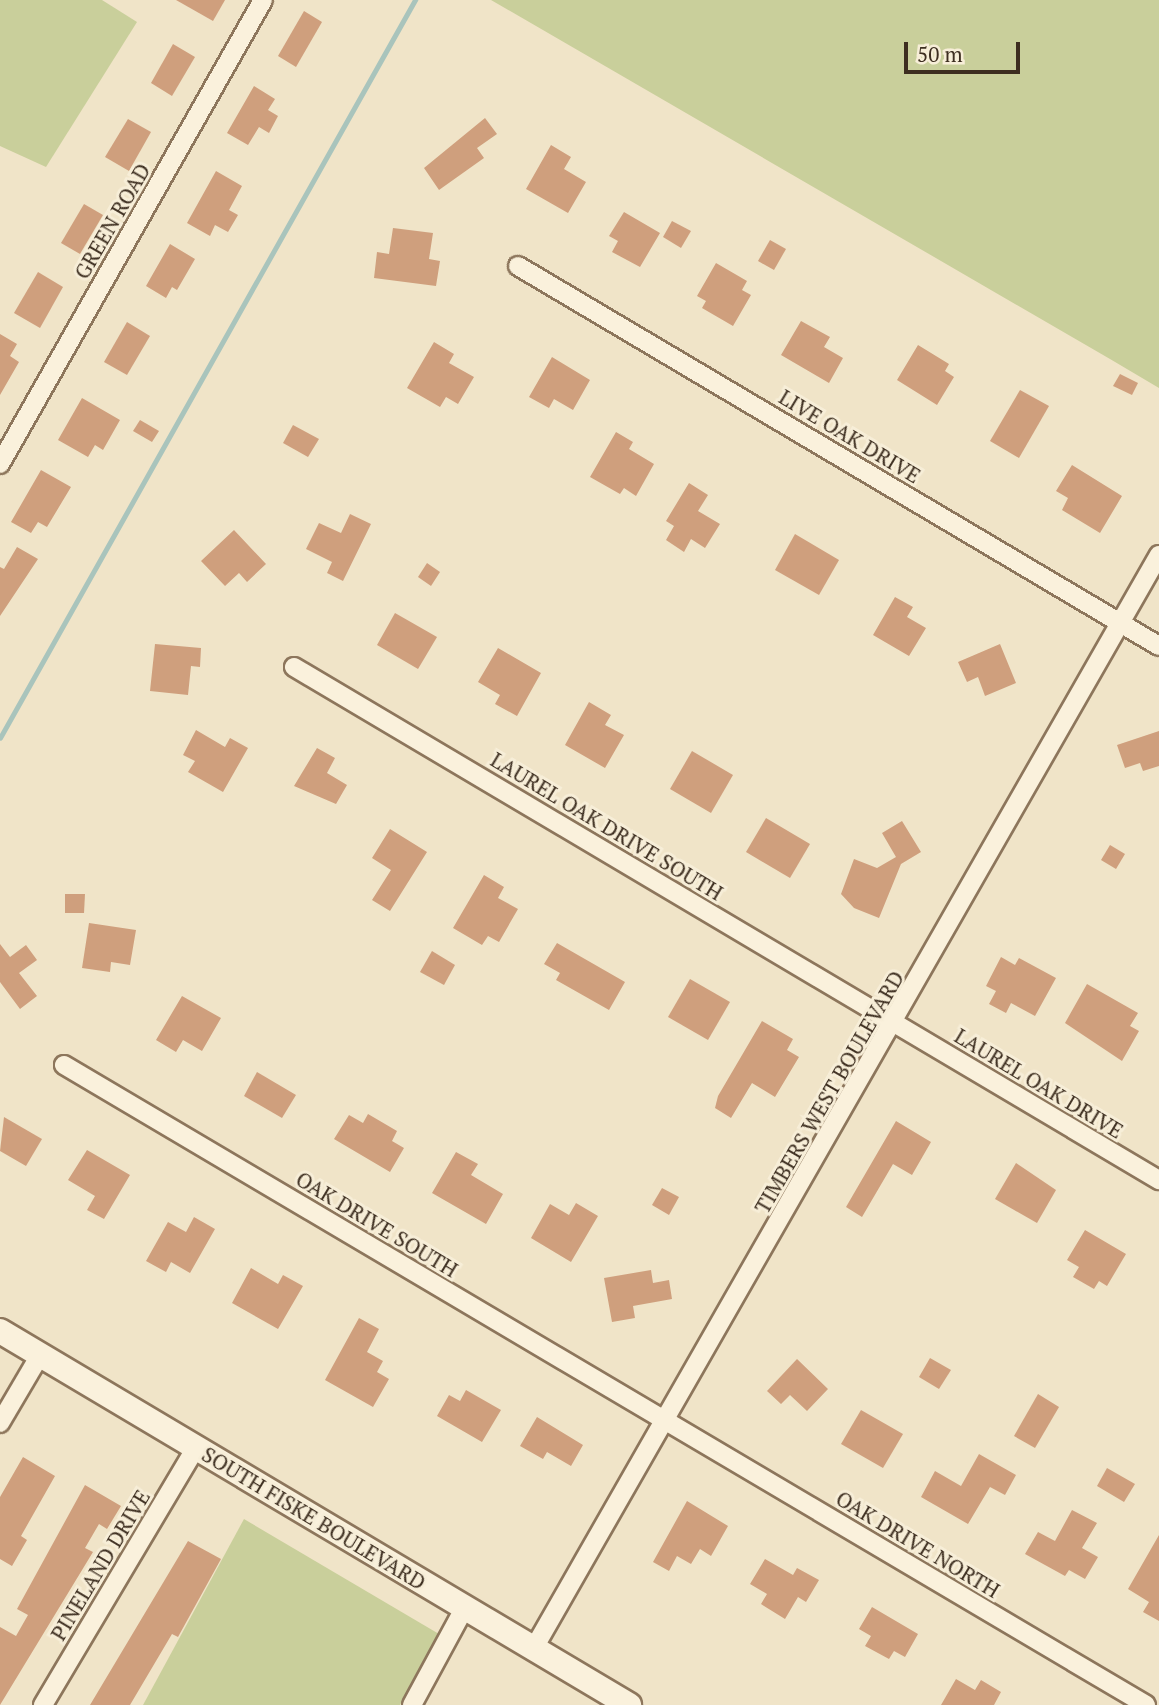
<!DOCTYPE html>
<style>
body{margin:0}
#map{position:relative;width:1159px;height:1705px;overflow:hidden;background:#f0e4c8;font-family:"PT Serif",serif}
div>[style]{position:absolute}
.green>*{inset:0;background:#c9cf9b}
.stream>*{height:4.5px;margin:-2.25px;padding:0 2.25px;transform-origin:2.25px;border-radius:2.25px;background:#a9c4bc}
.building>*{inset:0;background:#cf9f7d}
.roads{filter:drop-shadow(2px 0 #8d765c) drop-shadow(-2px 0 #8d765c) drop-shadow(0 2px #8d765c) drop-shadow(0 -2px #8d765c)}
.minor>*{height:18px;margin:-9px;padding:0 9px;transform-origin:9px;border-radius:9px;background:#faf1dc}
.secondary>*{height:24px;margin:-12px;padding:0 12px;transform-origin:12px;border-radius:12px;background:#faf1dc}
span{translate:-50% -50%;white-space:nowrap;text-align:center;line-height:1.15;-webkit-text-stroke:6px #f7eed8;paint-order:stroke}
.street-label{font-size:21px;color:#3d2e20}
.scale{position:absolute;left:904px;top:42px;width:116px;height:32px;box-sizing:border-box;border:4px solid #3d2e20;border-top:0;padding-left:9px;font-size:21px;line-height:24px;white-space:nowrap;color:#3d2e20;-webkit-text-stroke:5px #f7eed8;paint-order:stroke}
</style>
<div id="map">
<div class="green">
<i style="clip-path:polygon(0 0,102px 0,137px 22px,46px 167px,0 146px)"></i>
<i style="clip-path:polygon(491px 0,1159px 0,1159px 388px,1110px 359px)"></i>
<i style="clip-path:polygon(244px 1519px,439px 1634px,400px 1705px,143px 1705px)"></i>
</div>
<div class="stream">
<i style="left:0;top:738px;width:847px;rotate:-60.65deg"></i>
</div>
<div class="building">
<i style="clip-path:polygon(176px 0,225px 0,213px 21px)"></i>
<i style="clip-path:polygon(304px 11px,322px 22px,296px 67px,278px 56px)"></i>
<i style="clip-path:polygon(173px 44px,195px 57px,172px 96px,151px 83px)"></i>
<i style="clip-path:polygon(254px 86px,275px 99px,268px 110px,278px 116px,269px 133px,259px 127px,248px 145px,227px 133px)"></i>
<i style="clip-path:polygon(485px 118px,497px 134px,477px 148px,484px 158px,439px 190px,424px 168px)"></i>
<i style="clip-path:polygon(128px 119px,151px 132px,129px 171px,105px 157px)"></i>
<i style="clip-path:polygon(551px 145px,571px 157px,564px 169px,586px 182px,568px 213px,526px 189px)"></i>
<i style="clip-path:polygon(216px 171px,242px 186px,229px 210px,238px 215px,228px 232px,215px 225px,210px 236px,187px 223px)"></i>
<i style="clip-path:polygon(84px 204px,103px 215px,80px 254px,61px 243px)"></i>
<i style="clip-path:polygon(624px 212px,660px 233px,640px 267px,612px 252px,618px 241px,609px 236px)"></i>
<i style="clip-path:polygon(672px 221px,691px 231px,681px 248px,663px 237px)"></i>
<i style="clip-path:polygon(393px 228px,433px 233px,429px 259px,440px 261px,436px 286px,374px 278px,377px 252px,389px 254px)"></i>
<i style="clip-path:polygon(770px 240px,786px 249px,774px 270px,758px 261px)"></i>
<i style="clip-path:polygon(170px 244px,195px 259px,177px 290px,172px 287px,166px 298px,146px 286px)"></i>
<i style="clip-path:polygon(716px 263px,747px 281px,742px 290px,751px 295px,733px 326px,702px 308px,706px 301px,697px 296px)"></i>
<i style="clip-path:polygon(38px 272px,63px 287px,40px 328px,14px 313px)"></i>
<i style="clip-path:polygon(801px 321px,830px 337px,824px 347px,843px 358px,829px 383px,781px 355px)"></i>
<i style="clip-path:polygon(127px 322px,150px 336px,127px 375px,104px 362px)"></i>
<i style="clip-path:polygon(0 334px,17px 344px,10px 356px,19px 362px,0 395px)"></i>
<i style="clip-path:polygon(434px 342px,454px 354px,449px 363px,474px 377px,458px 404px,446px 397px,440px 407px,407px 388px)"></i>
<i style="clip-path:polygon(918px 345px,949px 364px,945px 371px,954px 377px,937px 405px,897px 380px)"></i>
<i style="clip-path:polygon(552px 357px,590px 380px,573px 410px,554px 399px,549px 408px,529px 397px)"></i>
<i style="clip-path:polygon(1120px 374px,1138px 383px,1132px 395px,1113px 386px)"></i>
<i style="clip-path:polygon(1020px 390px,1049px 406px,1019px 458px,990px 441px)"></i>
<i style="clip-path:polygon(82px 398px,120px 420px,103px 450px,95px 445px,88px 457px,58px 440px)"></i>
<i style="clip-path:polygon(140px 420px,159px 431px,152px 442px,133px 431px)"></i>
<i style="clip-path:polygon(293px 425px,319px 439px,308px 457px,283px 443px)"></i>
<i style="clip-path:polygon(616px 432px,633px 442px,629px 449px,654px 464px,636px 496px,624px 488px,620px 494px,590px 477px)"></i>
<i style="clip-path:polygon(1072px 465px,1122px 496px,1100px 533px,1062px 510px,1068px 498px,1056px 491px)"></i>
<i style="clip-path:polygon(41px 470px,71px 487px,47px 527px,38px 522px,31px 533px,11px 522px)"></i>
<i style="clip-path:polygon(689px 483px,708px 495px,698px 511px,720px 524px,705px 548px,691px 539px,684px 552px,666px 540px,674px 526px,666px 521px)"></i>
<i style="clip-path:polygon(350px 514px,371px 524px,343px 581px,327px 573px,332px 562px,306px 549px,319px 523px,341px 533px)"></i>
<i style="clip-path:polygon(234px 530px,266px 564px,247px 582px,239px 573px,225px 586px,201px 561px)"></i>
<i style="clip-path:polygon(795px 534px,839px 560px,819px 595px,775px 570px)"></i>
<i style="clip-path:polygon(17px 547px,38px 559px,0 616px,0 567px,4px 569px)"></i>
<i style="clip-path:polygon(427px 563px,440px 572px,431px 586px,418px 577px)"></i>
<i style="clip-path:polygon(895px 597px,913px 607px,907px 617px,926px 628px,909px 656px,873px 635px)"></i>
<i style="clip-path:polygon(395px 613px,437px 637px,418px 669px,377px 645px)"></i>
<i style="clip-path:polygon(155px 644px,201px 648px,200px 667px,191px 666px,188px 695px,150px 691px)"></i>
<i style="clip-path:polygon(1000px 644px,1016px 683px,985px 696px,978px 677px,967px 682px,958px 662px)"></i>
<i style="clip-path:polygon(498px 648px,541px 673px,517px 716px,495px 704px,500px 695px,478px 682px)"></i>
<i style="clip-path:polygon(589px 702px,611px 715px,605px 725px,624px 735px,605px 768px,565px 745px)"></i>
<i style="clip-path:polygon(196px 730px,225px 747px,230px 738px,248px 748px,223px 792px,188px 772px,195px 761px,183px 755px)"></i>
<i style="clip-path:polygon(1159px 731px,1159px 766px,1143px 771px,1140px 763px,1125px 768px,1117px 745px)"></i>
<i style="clip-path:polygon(317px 748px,335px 758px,327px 773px,347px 785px,336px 804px,294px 786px)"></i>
<i style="clip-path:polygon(692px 751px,733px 775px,711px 813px,670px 789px)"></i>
<i style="clip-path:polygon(766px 818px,810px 844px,790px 878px,746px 852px)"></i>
<i style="clip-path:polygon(902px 821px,921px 852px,901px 864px,879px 918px,854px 908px,841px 894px,854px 859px,877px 868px,896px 857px,882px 833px)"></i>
<i style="clip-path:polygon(390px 829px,427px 852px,390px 911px,372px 900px,391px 870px,372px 858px)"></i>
<i style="clip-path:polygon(1110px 845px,1125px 854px,1116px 869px,1101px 860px)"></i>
<i style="clip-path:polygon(484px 875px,504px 887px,498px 898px,518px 909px,499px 942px,488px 936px,482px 945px,453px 928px)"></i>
<i style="clip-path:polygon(65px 894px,85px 894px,84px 913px,65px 913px)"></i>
<i style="clip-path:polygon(89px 923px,136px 930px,130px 965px,111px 962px,110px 972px,82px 968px)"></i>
<i style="clip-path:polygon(557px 943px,625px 982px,609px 1010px,556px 980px,560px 973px,544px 964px)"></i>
<i style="clip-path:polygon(0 944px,10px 957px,26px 945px,37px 960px,19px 973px,37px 996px,20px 1009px,0 982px)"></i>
<i style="clip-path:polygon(432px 951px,455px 965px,444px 985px,420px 972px)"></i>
<i style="clip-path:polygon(1001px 957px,1015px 965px,1019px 958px,1056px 978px,1035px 1016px,1011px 1003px,1006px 1013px,989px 1004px,996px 991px,986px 986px)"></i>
<i style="clip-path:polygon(690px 979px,730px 1002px,708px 1040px,668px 1017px)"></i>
<i style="clip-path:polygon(1087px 984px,1138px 1013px,1130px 1026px,1139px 1031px,1122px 1061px,1065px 1023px)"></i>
<i style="clip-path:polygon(182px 996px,221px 1018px,202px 1051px,183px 1040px,176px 1052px,156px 1040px)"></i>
<i style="clip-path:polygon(762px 1021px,793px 1039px,787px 1050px,799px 1057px,775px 1097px,752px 1083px,731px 1118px,715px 1108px,718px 1096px)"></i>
<i style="clip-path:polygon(257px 1072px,296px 1095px,282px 1118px,244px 1096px)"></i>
<i style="clip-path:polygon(368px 1114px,397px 1131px,392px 1141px,404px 1148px,390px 1172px,334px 1139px,349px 1115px,363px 1123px)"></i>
<i style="clip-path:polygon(4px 1117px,42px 1139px,26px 1166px,0 1151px)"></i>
<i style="clip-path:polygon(896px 1121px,931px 1142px,912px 1175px,893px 1164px,862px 1217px,846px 1207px)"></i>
<i style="clip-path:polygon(87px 1150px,130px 1175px,104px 1219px,87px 1210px,95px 1196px,68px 1180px)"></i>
<i style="clip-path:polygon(456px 1152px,478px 1164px,471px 1175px,503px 1194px,486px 1224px,432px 1193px)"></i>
<i style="clip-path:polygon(1016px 1163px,1056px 1190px,1037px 1223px,995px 1199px)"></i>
<i style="clip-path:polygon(662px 1188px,679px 1197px,669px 1215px,652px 1205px)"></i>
<i style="clip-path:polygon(576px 1203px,598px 1216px,571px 1262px,531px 1238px,550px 1204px,569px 1215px)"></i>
<i style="clip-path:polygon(194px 1217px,215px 1229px,190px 1273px,171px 1262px,166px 1272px,146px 1261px,168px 1222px,186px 1232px)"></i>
<i style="clip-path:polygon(1085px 1230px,1126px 1254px,1107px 1286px,1099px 1281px,1094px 1289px,1073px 1277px,1079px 1267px,1067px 1260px)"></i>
<i style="clip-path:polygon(251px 1268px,278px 1284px,283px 1275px,303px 1286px,278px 1329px,232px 1303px)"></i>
<i style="clip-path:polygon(651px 1270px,653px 1283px,669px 1280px,672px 1299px,633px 1306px,635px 1318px,612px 1322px,604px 1278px)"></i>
<i style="clip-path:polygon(359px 1318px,379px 1329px,367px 1352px,383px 1361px,377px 1372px,389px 1379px,373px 1407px,325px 1380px)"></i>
<i style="clip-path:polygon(930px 1358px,951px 1370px,939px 1389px,919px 1377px)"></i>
<i style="clip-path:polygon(797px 1359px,828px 1389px,807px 1411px,790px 1395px,781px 1404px,767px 1391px)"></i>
<i style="clip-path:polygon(466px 1390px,501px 1410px,482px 1442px,437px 1416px,449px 1395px,460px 1401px)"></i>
<i style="clip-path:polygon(1038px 1394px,1059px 1407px,1035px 1448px,1014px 1436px)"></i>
<i style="clip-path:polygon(861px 1410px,903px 1434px,883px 1468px,841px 1444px)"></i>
<i style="clip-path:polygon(537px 1417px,583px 1445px,571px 1466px,547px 1452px,543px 1459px,520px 1446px)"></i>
<i style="clip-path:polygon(979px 1454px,1016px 1475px,1005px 1495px,990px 1487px,968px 1524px,921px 1497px,935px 1471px,961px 1486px)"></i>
<i style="clip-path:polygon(23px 1457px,55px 1476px,21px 1536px,27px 1540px,12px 1566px,0 1559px,0 1497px)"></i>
<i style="clip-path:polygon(1107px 1468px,1135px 1484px,1124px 1502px,1097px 1486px)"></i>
<i style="clip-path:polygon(85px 1485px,121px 1506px,107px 1529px,99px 1524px,85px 1548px,93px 1552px,0 1705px,0 1627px,16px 1636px,28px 1615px,17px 1609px)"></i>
<i style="clip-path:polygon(687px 1501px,728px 1526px,711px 1556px,700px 1549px,691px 1564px,677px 1556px,669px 1571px,653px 1562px)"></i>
<i style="clip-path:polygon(1072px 1510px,1097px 1523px,1082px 1548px,1098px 1557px,1085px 1579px,1069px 1570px,1065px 1576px,1025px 1554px,1038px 1532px,1055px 1541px)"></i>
<i style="clip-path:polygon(1159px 1535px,1159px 1621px,1143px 1612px,1149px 1602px,1128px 1589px)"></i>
<i style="clip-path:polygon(188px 1541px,221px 1559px,178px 1637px,172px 1634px,130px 1705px,90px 1705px)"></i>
<i style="clip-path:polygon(765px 1559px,793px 1575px,797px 1568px,819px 1580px,806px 1602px,798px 1597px,785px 1619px,761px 1604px,767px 1594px,750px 1584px)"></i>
<i style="clip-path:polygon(872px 1607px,918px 1634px,905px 1657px,894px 1651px,889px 1659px,865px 1646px,871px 1636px,859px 1629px)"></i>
<i style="clip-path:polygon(956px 1679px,975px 1690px,981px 1680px,1001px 1692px,994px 1705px,941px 1705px)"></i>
</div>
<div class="roads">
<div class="minor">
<i style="left:518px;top:266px;width:745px;rotate:30.66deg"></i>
<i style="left:0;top:464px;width:533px;rotate:-60.45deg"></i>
<i style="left:294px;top:667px;width:1006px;rotate:30.67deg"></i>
<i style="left:64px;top:1065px;width:1257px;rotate:30.6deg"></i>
<i style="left:0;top:1423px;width:79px;rotate:-59.5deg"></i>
<i style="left:534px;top:1648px;width:1259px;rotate:-60.24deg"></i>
<i style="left:43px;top:1705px;width:300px;rotate:-59.3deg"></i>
<i style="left:412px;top:1705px;width:111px;rotate:-61.6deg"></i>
</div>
<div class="secondary">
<i style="left:0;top:1331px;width:732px;rotate:30.74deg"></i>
</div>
</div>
<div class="street-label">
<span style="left:112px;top:221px;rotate:-60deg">GREEN ROAD</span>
<span style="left:850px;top:436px;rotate:31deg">LIVE OAK DRIVE</span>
<span style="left:607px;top:826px;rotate:31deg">LAUREL OAK DRIVE SOUTH</span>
<span style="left:1039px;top:1083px;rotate:31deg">LAUREL OAK DRIVE</span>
<span style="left:829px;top:1092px;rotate:-60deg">TIMBERS WEST BOULEVARD</span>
<span style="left:377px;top:1224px;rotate:31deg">OAK DRIVE SOUTH</span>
<span style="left:314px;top:1518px;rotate:31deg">SOUTH FISKE BOULEVARD</span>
<span style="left:918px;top:1544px;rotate:31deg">OAK DRIVE NORTH</span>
<span style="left:100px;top:1565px;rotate:-59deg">PINELAND DRIVE</span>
</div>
<div class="scale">50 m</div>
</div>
